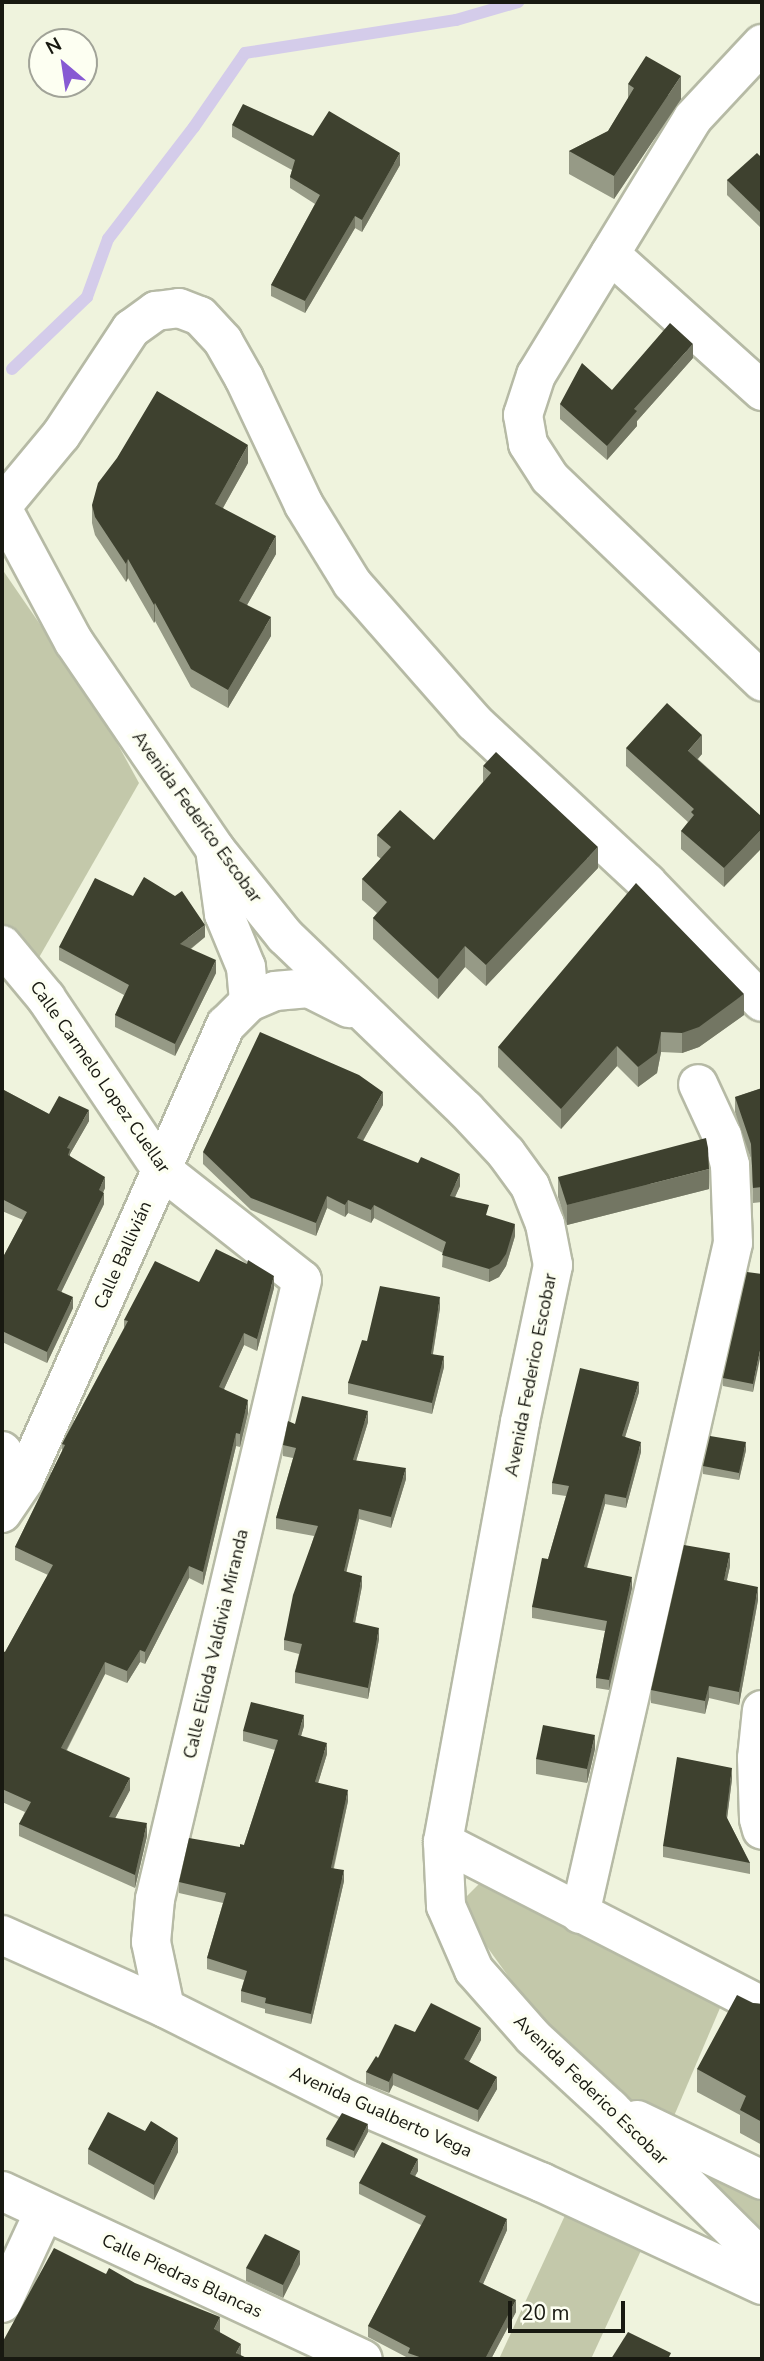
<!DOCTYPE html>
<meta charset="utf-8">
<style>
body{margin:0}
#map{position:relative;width:764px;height:2361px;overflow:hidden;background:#eff3dd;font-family:"Nunito Sans",sans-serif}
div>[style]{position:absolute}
.green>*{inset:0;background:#c3c8aa}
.stream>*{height:12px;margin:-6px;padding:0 6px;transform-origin:6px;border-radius:6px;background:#d4ccea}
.roads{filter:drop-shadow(2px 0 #b6baa5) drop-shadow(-2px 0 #b6baa5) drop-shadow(0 2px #b6baa5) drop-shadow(0 -2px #b6baa5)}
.minor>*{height:38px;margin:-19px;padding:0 19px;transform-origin:19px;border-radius:19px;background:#fff}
.wall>*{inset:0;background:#969a86}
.shaded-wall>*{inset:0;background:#737663}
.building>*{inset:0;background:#3e412f}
span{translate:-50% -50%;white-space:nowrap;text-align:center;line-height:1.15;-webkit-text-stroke:7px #fdfff2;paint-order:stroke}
.street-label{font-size:18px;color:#181911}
.frame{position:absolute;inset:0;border:4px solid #181911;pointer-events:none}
.north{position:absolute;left:28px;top:28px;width:70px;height:70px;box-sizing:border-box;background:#fdfff2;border:2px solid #a1a398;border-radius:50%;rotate:331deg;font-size:19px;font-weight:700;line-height:28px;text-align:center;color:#181911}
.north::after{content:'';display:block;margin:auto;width:24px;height:32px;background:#875ad3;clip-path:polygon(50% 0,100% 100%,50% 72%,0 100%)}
.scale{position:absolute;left:508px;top:2301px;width:117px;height:32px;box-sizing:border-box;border:4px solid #181911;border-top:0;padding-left:9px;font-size:21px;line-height:24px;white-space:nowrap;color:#181911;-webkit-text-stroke:5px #fdfff2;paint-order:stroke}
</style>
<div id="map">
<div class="green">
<i style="clip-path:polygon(2px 569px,99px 710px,139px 783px,33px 968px,2px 930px)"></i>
<i style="clip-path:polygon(479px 1884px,504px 1888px,723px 2001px,674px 2116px,625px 2100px,541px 2022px,480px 1937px,465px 1898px)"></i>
<i style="clip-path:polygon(671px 2152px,762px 2200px,762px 2238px)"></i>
<i style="clip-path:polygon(567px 2211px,644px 2244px,591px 2359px,499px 2359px)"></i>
</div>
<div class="stream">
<i style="left:12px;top:369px;width:104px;rotate:-43.8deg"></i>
<i style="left:87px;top:297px;width:62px;rotate:-70.1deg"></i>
<i style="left:108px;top:239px;width:141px;rotate:-52.5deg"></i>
<i style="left:194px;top:127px;width:90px;rotate:-55.4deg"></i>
<i style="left:245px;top:53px;width:214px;rotate:-8.9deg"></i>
<i style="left:456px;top:20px;width:65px;rotate:-16.2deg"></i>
</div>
<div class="roads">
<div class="minor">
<i style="left:762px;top:44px;width:101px;rotate:133deg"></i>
<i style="left:693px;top:118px;width:301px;rotate:121.4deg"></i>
<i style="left:536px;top:375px;width:42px;rotate:108deg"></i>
<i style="left:523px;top:415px;width:29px;rotate:80deg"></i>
<i style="left:528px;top:444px;width:40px;rotate:57.1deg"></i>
<i style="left:550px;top:478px;width:294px;rotate:43.8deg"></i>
<i style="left:610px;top:254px;width:205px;rotate:42deg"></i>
<i style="left:2px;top:506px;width:92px;rotate:-50.3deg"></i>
<i style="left:61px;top:435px;width:127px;rotate:-56.6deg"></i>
<i style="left:131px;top:329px;width:31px;rotate:-36deg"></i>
<i style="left:156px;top:311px;width:23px;rotate:-7deg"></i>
<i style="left:179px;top:308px;width:22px;rotate:21deg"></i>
<i style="left:200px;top:316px;width:34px;rotate:47deg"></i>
<i style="left:223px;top:341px;width:43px;rotate:60.4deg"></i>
<i style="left:244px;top:378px;width:140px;rotate:64.7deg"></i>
<i style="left:304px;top:505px;width:92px;rotate:58.4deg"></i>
<i style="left:352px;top:583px;width:185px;rotate:48.7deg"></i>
<i style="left:474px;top:722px;width:236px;rotate:42.9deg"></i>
<i style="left:647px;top:883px;width:165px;rotate:46deg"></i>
<i style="left:2px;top:508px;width:152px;rotate:61.8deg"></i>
<i style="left:74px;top:642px;width:250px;rotate:55.7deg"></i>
<i style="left:215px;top:849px;width:112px;rotate:51.2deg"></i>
<i style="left:285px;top:936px;width:250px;rotate:43.9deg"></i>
<i style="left:465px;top:1109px;width:60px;rotate:47deg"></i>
<i style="left:506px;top:1153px;width:41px;rotate:54deg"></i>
<i style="left:530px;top:1186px;width:41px;rotate:68.5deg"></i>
<i style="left:545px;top:1224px;width:42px;rotate:79deg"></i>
<i style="left:553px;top:1265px;width:160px;rotate:101.9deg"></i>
<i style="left:520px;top:1422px;width:427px;rotate:100.4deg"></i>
<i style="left:443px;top:1842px;width:64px;rotate:87.3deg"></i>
<i style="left:446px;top:1906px;width:70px;rotate:66.4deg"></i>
<i style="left:474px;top:1970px;width:89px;rotate:48.6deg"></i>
<i style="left:533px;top:2037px;width:105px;rotate:42.7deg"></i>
<i style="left:610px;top:2108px;width:214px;rotate:44.8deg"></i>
<i style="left:215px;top:849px;width:66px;rotate:82.1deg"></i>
<i style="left:224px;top:914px;width:57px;rotate:67.5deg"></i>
<i style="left:246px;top:967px;width:35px;rotate:85deg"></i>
<i style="left:2px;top:945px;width:69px;rotate:50.3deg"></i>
<i style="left:46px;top:998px;width:206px;rotate:56.1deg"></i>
<i style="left:161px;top:1169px;width:179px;rotate:38.2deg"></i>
<i style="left:302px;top:1280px;width:636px;rotate:103.36deg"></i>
<i style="left:155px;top:1899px;width:43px;rotate:95.3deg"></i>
<i style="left:151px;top:1942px;width:67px;rotate:78deg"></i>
<i style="left:2px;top:1451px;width:36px;rotate:53deg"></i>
<i style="left:2px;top:1513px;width:40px;rotate:-56deg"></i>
<i style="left:24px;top:1480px;width:498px;rotate:-66.1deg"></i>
<i style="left:226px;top:1025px;width:33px;rotate:-45deg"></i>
<i style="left:249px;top:1002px;width:28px;rotate:-23deg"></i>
<i style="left:275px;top:991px;width:34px;rotate:-5deg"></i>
<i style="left:309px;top:988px;width:45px;rotate:26.6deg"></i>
<i style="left:762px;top:1710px;width:48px;rotate:95.9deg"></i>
<i style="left:757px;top:1758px;width:61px;rotate:88.1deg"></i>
<i style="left:759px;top:1819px;width:11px;rotate:75deg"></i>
<i style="left:443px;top:1842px;width:359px;rotate:27.2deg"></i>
<i style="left:580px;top:1914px;width:688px;rotate:-77.16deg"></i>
<i style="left:733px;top:1243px;width:78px;rotate:-92.2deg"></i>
<i style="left:730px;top:1165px;width:30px;rotate:-105deg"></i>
<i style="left:722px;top:1136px;width:57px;rotate:-114.8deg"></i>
<i style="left:2px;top:1935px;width:179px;rotate:24.1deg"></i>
<i style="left:165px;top:2008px;width:208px;rotate:26.6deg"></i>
<i style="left:351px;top:2101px;width:207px;rotate:23.1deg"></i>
<i style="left:541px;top:2182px;width:244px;rotate:25deg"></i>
<i style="left:637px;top:2120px;width:139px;rotate:25.6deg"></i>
<i style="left:2px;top:2191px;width:398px;rotate:25deg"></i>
<i style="left:2px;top:2303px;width:100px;rotate:-65.2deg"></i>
</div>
</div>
<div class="wall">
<i style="clip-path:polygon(628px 84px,681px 99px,614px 199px,569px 174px,569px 151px,608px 131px,628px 99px)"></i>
<i style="clip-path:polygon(232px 125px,313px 136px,400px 165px,362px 232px,355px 228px,305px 313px,271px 296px,271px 285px,315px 204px,290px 188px,290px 177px,292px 170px,232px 137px)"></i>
<i style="clip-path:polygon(762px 158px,762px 229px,727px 195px,727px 180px)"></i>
<i style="clip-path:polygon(693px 358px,637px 421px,637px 426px,607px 460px,560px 419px,560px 404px,612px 390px)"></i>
<i style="clip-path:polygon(248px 463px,223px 508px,276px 554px,247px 605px,271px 636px,228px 708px,191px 687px,155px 621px,154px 623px,128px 578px,126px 582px,95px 535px,92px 523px,92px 505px)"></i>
<i style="clip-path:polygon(626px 748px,702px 754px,698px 759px,762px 817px,724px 887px,681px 849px,681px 831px,688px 822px,626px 766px)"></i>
<i style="clip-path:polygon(483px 766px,598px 868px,486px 986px,465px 967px,438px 999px,373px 939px,373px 918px,377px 913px,362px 900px,362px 879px,381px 859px,377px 856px,377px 835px,434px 840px,483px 782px)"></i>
<i style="clip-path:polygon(205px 937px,191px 949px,216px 973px,175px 1056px,115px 1027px,115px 1015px,124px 995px,59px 960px,59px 947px)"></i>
<i style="clip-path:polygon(744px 1015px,699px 1047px,682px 1053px,661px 1052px,657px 1073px,638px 1087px,617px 1066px,561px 1129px,498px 1067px,498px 1047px)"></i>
<i style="clip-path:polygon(762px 1088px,762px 1202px,753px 1203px,751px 1159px,735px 1112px,735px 1097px)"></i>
<i style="clip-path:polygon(2px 1089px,49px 1114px,89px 1121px,70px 1154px,70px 1156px,105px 1188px,103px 1192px,104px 1204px,61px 1292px,73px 1308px,47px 1363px,2px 1342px,2px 1259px,23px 1220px,2px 1211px)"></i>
<i style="clip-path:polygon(383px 1105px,363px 1141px,460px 1186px,455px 1197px,515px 1236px,506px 1266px,499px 1277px,489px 1282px,442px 1267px,443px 1253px,374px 1218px,371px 1223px,348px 1213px,345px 1217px,327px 1208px,316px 1236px,251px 1210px,203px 1164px,203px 1152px)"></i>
<i style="clip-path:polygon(558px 1177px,709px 1189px,567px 1225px,558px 1197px)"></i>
<i style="clip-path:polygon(762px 1274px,753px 1392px,723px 1386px,723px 1378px)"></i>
<i style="clip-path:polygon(199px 1282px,274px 1288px,257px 1351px,244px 1345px,224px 1389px,248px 1413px,240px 1447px,236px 1446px,203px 1585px,189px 1578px,145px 1664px,140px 1662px,127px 1683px,105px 1674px,67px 1750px,130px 1790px,115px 1818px,147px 1836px,135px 1888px,19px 1836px,19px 1824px,25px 1812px,2px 1802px,2px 1651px,5px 1652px,48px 1575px,15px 1560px,15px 1547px,62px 1451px,62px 1444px,124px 1328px,124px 1320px)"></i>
<i style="clip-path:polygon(440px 1308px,433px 1354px,444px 1367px,432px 1414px,348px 1394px,348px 1383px,367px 1341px)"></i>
<i style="clip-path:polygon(639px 1392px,625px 1437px,641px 1452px,626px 1508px,605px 1504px,587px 1568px,632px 1588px,609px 1690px,596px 1688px,596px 1678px,605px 1631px,532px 1618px,532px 1607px,548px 1559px,566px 1496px,552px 1494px,552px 1483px)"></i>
<i style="clip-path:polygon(368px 1422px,356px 1461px,406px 1479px,391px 1528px,359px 1519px,346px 1572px,362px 1586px,355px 1623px,379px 1639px,368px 1699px,295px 1683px,295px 1672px,299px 1654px,284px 1650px,284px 1640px,314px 1536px,276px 1529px,276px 1518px,293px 1458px,283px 1456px,283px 1445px,295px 1424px)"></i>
<i style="clip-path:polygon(746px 1450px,739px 1480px,703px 1474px,703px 1466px)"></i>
<i style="clip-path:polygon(730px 1566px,727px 1580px,758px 1600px,739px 1705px,709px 1698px,705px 1714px,651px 1703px,651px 1690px)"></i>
<i style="clip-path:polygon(304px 1726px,301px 1736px,327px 1754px,318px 1783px,348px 1801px,334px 1868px,344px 1881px,311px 2024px,265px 2013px,265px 2009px,241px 2002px,241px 1991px,244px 1980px,207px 1969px,207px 1958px,223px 1903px,179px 1893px,179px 1882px,244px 1845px,275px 1750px,243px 1741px,243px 1731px)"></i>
<i style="clip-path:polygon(595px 1749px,587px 1783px,536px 1774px,536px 1759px)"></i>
<i style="clip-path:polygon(732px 1779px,727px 1818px,750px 1863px,750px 1874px,663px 1857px,663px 1846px)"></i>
<i style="clip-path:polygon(753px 2003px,762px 2004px,762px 2145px,740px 2133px,740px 2115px,697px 2092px,697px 2069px)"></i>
<i style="clip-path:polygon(415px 2032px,481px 2040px,469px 2062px,497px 2089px,478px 2122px,393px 2085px,389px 2093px,366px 2084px,366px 2072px,378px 2058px)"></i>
<i style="clip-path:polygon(368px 2132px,354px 2158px,326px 2146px,326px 2139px)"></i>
<i style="clip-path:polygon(88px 2149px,178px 2152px,154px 2200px,88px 2164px)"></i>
<i style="clip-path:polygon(418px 2171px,415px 2176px,507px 2230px,483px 2284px,516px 2312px,491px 2359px,408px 2359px,408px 2358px,368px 2337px,368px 2326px,421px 2225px,359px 2194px,359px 2183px)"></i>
<i style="clip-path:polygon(300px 2264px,283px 2298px,246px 2281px,246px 2268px)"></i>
</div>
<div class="shaded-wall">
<i style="clip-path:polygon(681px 76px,681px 99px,614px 199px,614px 176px)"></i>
<i style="clip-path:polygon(400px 153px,400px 165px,362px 232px,362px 220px)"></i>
<i style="clip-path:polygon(355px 216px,355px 228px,305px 313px,305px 301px)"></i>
<i style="clip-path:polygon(693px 344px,693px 358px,637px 421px,637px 426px,607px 460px,607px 446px,634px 409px)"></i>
<i style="clip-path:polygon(248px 445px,248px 463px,215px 522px,215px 504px)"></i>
<i style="clip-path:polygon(276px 536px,276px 554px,239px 619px,239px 601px)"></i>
<i style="clip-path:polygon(128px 559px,128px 578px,126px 582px,126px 564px)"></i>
<i style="clip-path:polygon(155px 603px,155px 621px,154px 623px,154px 605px)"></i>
<i style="clip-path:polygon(271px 617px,271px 636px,228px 708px,228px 690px)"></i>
<i style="clip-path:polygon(702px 735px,702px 754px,688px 769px,688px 751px)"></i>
<i style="clip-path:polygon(762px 829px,762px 848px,724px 887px,724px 868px)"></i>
<i style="clip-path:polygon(598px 847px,598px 868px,486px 986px,486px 965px)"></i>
<i style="clip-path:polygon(205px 925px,205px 937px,180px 957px,180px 944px)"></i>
<i style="clip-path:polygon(465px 946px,465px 967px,438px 999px,438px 979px)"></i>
<i style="clip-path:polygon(216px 960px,216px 973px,175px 1056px,175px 1044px)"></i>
<i style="clip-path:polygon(744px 994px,744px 1015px,699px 1047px,682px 1053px,682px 1033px)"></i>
<i style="clip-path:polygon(661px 1032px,661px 1052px,657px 1073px,638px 1087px,638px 1067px)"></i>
<i style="clip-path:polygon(617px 1046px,617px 1066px,561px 1129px,561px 1109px)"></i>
<i style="clip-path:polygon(383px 1092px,383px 1105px,357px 1151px,357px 1138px)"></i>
<i style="clip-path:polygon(89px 1110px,89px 1121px,70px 1154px,70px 1160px,68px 1166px,67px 1148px)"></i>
<i style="clip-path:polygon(709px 1169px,709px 1189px,567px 1225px,567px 1205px)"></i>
<i style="clip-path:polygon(460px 1174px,460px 1186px,450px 1208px,450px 1196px)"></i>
<i style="clip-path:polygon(105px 1177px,105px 1188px,99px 1202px,99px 1190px)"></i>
<i style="clip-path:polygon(104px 1193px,104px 1204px,57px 1301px,57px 1290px)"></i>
<i style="clip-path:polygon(327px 1196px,327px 1208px,316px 1236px,316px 1223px)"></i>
<i style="clip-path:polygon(348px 1200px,348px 1213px,345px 1217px,345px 1205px)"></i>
<i style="clip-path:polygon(374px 1205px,374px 1218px,371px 1223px,371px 1210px)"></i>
<i style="clip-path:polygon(515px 1224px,515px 1236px,506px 1266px,499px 1277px,489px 1282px,489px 1269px)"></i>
<i style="clip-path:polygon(274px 1276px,274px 1288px,257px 1351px,257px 1339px)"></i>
<i style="clip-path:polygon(73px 1297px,73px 1308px,47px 1363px,47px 1352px)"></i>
<i style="clip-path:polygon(440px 1297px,440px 1308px,431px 1365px,431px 1354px)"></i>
<i style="clip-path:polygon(244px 1333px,244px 1345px,219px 1400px,219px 1387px)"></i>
<i style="clip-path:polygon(762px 1341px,762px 1349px,753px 1392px,753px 1384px)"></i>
<i style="clip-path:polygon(444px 1356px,444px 1367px,432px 1414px,432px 1403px)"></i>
<i style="clip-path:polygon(639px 1382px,639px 1392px,622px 1447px,622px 1436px)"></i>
<i style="clip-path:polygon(248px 1400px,248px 1413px,240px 1447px,240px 1434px)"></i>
<i style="clip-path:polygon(368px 1411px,368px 1422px,353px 1471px,353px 1460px)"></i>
<i style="clip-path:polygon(236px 1433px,236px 1446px,203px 1585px,203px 1572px)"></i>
<i style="clip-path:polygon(641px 1442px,641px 1452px,626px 1508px,626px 1498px)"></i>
<i style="clip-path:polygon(746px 1442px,746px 1450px,739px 1480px,739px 1473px)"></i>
<i style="clip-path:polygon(406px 1468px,406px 1479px,391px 1528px,391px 1517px)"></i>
<i style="clip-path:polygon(605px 1494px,605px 1504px,584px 1577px,584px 1567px)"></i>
<i style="clip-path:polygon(359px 1509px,359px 1519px,344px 1582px,344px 1571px)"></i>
<i style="clip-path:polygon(730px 1553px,730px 1566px,724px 1592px,724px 1580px)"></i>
<i style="clip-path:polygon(189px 1566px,189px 1578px,145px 1664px,145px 1652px)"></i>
<i style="clip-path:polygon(362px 1576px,362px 1586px,353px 1633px,353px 1622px)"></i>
<i style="clip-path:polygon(632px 1577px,632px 1588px,609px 1690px,609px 1680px)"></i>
<i style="clip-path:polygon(758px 1587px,758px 1600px,739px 1705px,739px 1692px)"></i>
<i style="clip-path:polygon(379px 1628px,379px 1639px,368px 1699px,368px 1688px)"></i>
<i style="clip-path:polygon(140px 1650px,140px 1662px,127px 1683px,127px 1671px)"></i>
<i style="clip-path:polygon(105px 1662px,105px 1674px,61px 1760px,61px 1748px)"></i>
<i style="clip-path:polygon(709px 1686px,709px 1698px,705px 1714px,705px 1701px)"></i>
<i style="clip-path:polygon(304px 1715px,304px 1726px,298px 1746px,298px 1735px)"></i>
<i style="clip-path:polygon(595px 1735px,595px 1749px,587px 1783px,587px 1769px)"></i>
<i style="clip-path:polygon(327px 1743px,327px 1754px,315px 1793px,315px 1782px)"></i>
<i style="clip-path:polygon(732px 1768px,732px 1779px,726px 1827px,726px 1816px)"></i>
<i style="clip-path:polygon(130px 1778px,130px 1790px,109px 1830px,109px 1817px)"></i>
<i style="clip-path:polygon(348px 1790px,348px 1801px,331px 1878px,331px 1868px)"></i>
<i style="clip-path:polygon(147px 1823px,147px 1836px,135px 1888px,135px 1875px)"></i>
<i style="clip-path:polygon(344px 1870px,344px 1881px,311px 2024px,311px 2014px)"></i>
<i style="clip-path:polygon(481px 2028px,481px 2040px,464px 2071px,464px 2059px)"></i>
<i style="clip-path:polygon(393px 2073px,393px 2085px,389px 2093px,389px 2082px)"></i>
<i style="clip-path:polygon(497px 2077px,497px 2089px,478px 2122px,478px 2110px)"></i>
<i style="clip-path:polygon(368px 2124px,368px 2132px,354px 2158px,354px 2151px)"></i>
<i style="clip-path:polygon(178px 2138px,178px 2152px,154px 2200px,154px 2185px)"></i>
<i style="clip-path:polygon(418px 2159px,418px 2171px,410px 2185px,410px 2174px)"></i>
<i style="clip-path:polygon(507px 2219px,507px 2230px,479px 2293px,479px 2282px)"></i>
<i style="clip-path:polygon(300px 2251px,300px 2264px,283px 2298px,283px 2285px)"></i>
<i style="clip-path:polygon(516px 2300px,516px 2312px,491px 2359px,485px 2359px)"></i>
<i style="clip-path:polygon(220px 2317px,220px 2332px,214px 2344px,214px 2329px)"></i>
<i style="clip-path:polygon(241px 2344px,241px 2358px,236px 2353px)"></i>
</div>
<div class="building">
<i style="clip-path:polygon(646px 56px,681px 76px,614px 176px,569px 151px,608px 131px,634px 88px,628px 84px)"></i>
<i style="clip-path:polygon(243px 104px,313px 136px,329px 111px,400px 153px,362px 220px,355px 216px,305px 301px,271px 285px,320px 195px,290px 177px,295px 160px,232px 125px)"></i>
<i style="clip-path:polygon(757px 153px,762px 158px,762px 214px,727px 180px)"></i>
<i style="clip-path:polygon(670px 323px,693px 344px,634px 409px,637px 411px,607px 446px,560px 404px,582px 363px,612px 390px)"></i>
<i style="clip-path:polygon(157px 391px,248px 445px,215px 504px,276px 536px,239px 601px,271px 617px,228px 690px,191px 669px,155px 603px,154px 605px,128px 559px,126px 564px,95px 517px,92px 505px,98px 483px,117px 458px)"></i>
<i style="clip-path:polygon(667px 703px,702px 735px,688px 751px,762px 817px,762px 829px,724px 868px,681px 831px,694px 815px,691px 812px,694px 809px,626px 748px)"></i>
<i style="clip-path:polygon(496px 752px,598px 847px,486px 965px,465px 946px,438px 979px,373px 918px,387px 902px,362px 879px,391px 847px,377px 835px,400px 810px,434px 840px,491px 773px,483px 766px)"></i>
<i style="clip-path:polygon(144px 877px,175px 896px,182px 891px,205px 925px,180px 944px,216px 960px,175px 1044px,115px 1015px,129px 985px,59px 947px,95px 878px,133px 896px)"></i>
<i style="clip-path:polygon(636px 883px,744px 994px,699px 1027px,682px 1033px,661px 1032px,657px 1053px,638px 1067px,617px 1046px,561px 1109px,498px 1047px)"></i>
<i style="clip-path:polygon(260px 1032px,359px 1075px,383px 1092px,357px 1138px,418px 1163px,421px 1157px,460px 1174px,450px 1196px,489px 1205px,486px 1215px,515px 1224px,506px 1254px,499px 1264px,489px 1269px,442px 1255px,446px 1242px,374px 1205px,371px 1210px,348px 1200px,345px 1205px,327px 1196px,316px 1223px,251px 1198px,203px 1152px)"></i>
<i style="clip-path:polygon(762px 1088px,762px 1187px,753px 1188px,751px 1144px,735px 1097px)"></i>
<i style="clip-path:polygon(2px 1089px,49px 1114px,59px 1096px,89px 1110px,67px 1148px,70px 1149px,68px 1155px,105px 1177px,99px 1190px,104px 1193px,57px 1290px,73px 1297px,47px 1352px,2px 1331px,2px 1259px,27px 1212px,2px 1199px)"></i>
<i style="clip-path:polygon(706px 1138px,708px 1148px,709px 1169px,567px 1205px,558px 1177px)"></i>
<i style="clip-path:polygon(216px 1249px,247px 1264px,248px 1260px,274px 1276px,257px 1339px,244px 1333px,219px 1387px,248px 1400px,240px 1434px,236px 1433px,203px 1572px,189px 1566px,145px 1652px,140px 1650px,127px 1671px,105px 1662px,61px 1748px,130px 1778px,109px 1817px,147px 1823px,135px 1875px,19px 1824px,31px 1802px,2px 1789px,2px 1651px,5px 1652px,53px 1565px,15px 1547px,65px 1445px,62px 1444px,128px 1321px,124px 1320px,155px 1261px,199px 1282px)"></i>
<i style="clip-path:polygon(747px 1272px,762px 1274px,762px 1341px,753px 1384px,723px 1378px)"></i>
<i style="clip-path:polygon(380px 1286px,440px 1297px,431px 1354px,444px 1356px,432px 1403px,348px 1383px,362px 1340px,367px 1341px)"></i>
<i style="clip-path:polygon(580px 1368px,639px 1382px,622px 1436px,641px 1442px,626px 1498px,605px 1494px,584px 1567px,632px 1577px,609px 1680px,596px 1678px,607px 1621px,532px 1607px,542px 1558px,548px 1559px,569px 1486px,552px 1483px)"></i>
<i style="clip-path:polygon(302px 1396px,368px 1411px,353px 1460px,406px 1468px,391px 1517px,359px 1509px,344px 1571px,362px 1576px,353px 1622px,379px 1628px,368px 1688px,295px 1672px,302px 1644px,284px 1640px,293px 1595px,318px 1526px,276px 1518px,296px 1448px,283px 1445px,288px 1421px,295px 1424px)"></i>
<i style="clip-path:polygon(710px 1436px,746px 1442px,739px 1473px,703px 1466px)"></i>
<i style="clip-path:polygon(684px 1545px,730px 1553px,724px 1580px,758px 1587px,739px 1692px,709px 1686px,705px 1701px,651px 1690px)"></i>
<i style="clip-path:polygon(251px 1702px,304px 1715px,298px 1735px,327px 1743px,315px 1782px,348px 1790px,331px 1868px,344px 1870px,311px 2014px,265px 2003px,266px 1998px,241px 1991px,247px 1971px,207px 1958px,226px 1893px,179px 1882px,189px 1838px,240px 1847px,240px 1844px,244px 1845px,278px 1740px,243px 1731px)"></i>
<i style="clip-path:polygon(543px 1725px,595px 1735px,587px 1769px,536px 1759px)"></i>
<i style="clip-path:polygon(677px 1757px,732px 1768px,726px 1816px,750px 1863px,663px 1846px)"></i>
<i style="clip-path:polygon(737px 1995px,753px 2003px,762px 2004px,762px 2122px,740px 2110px,746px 2096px,697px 2069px)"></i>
<i style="clip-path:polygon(431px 2003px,481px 2028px,464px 2059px,497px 2077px,478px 2110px,393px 2073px,389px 2082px,366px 2072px,376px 2056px,378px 2058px,395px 2024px,415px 2032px)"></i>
<i style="clip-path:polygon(108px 2112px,145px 2131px,151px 2121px,178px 2138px,154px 2185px,88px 2149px)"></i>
<i style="clip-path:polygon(342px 2113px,368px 2124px,354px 2151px,326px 2139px)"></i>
<i style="clip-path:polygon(382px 2142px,418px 2159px,410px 2174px,507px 2219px,479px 2282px,516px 2300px,485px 2359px,425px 2359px,408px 2353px,410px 2348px,368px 2326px,426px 2216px,359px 2183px)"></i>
<i style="clip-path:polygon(265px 2234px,300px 2251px,283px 2285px,246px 2268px)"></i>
<i style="clip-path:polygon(54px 2248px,106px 2274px,109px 2268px,135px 2283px,220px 2317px,214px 2329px,241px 2344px,236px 2353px,249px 2359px,2px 2359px,2px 2343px)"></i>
<i style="clip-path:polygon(628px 2332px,671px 2353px,668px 2359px,611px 2359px)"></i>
</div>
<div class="street-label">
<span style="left:197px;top:817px;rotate:54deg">Avenida Federico Escobar</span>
<span style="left:100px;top:1077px;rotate:55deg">Calle Carmelo Lopez Cuellar</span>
<span style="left:123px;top:1255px;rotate:-66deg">Calle Ballivián</span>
<span style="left:531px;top:1375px;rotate:-79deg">Avenida Federico Escobar</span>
<span style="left:216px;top:1644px;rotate:-77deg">Calle Elioda Valdivia Miranda</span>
<span style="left:591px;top:2090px;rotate:44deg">Avenida Federico Escobar</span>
<span style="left:381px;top:2112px;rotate:24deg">Avenida Gualberto Vega</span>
<span style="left:182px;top:2276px;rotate:25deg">Calle Piedras Blancas</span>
</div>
<div class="frame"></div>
<div class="north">N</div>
<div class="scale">20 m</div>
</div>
